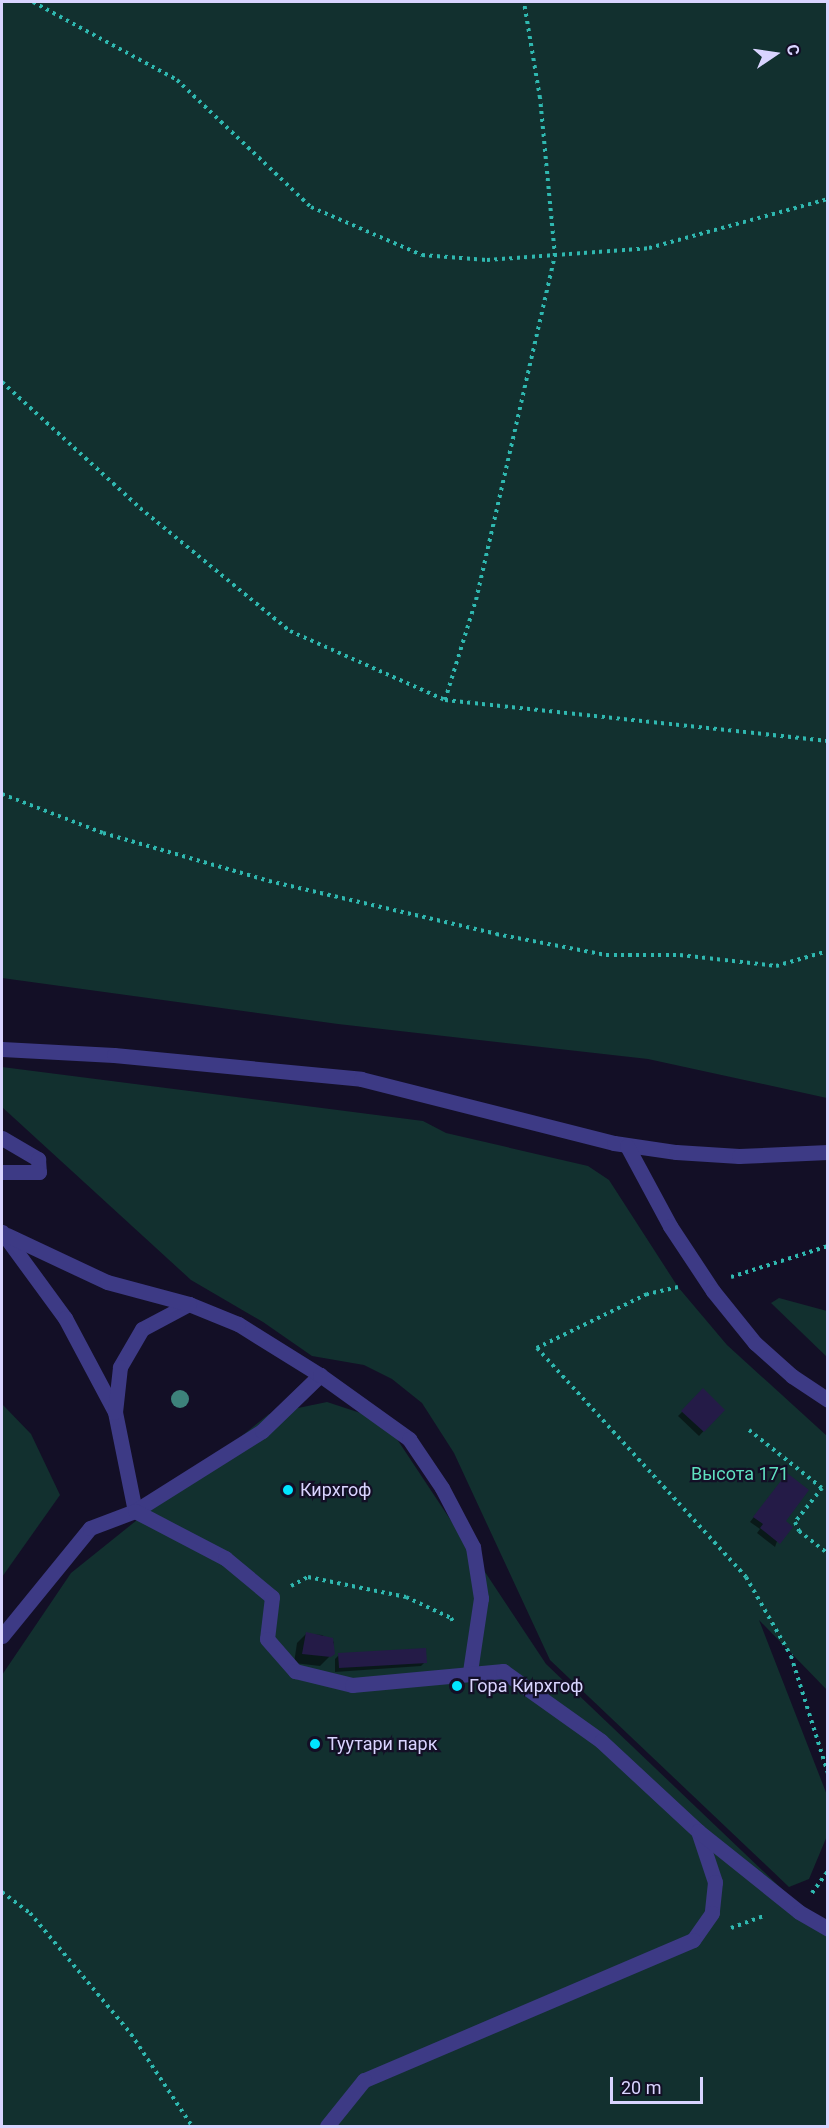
<!DOCTYPE html>
<meta charset="utf-8">
<style>
body{margin:0}
#map{position:relative;width:829px;height:2128px;overflow:hidden;background:#130f26;font-family:Roboto,sans-serif}
div>[style]{position:absolute}
.green>*{inset:0;background:#12302f}
.shadow>*{inset:0;background:#0007}
.building>*{inset:0;background:#241b47}
.path>*{height:4px;margin-top:-2px;transform-origin:0;background:repeating-linear-gradient(90deg,#2fb8b0 0 3px,transparent 0 7.5px)}
.minor>*{height:15px;margin:-7.5px;padding:0 7.5px;transform-origin:7.5px;border-radius:7.5px;background:#3d3a85}
.trees>*{width:18px;height:18px;margin:-9px;border-radius:50%;background:#3d827b}
.dots>*{width:16px;height:16px;translate:-50% -50%;box-sizing:border-box;border:3px solid #130f26;border-radius:50%}
span{translate:-50% -50%;white-space:nowrap;text-align:center;line-height:1.15;-webkit-text-stroke:4.5px #130f26;paint-order:stroke}
.park-label{font-size:18px;color:#5fe0c0}
.poi-label{font-size:18px;color:#d9d4ff}
.left{translate:0 -50%;text-align:left}
.frame{position:absolute;inset:0;border:3px solid #d9d4ff;pointer-events:none}
.north{position:absolute;left:745px;top:24px;width:60px;height:60px;-webkit-text-stroke:4px #130f26;paint-order:stroke;rotate:77deg;font-size:16px;font-weight:700;line-height:24px;text-align:center;color:#d9d4ff}
.north::after{content:'';display:block;margin:auto;width:21px;height:27px;background:#d9d4ff;clip-path:polygon(50% 0,100% 100%,50% 72%,0 100%)}
.scale{position:absolute;left:610px;top:2077px;width:93px;height:27px;box-sizing:border-box;border:3px solid #d9d4ff;border-top:0;padding-left:8px;font-size:18px;line-height:21px;white-space:nowrap;color:#d9d4ff;-webkit-text-stroke:4px #130f26;paint-order:stroke}
</style>
<div id="map">
<div class="green">
<i style="clip-path:polygon(2px 2px,827px 2px,827px 1098px,648px 1059px,338px 1024px,2px 978px)"></i>
<i style="clip-path:polygon(2px 1067px,423px 1121px,446px 1133px,588px 1166px,609px 1180px,678px 1287px,727px 1345px,827px 1436px,827px 1690px,759px 1620px,827px 1795px,827px 1836px,809px 1879px,789px 1887px,550px 1660px,454px 1453px,422px 1403px,392px 1379px,364px 1365px,312px 1356px,263px 1322px,191px 1280px,2px 1107px)"></i>
<i style="clip-path:polygon(779px 1298px,827px 1311px,827px 1357px,771px 1303px)"></i>
<i style="clip-path:polygon(327px 1402px,385px 1421px,546px 1664px,827px 1932px,827px 2126px,2px 2126px,2px 1675px,71px 1573px,269px 1414px)"></i>
<i style="clip-path:polygon(2px 1404px,31px 1434px,60px 1495px,2px 1577px)"></i>
</div>
<div class="shadow">
<i style="clip-path:polygon(703px 1391px,723px 1410px,699px 1436px,678px 1416px)"></i>
<i style="clip-path:polygon(783px 1479px,784px 1522px,775px 1547px,757px 1533px,760px 1529px,750px 1522px)"></i>
<i style="clip-path:polygon(306px 1634px,322px 1635px,334px 1642px,330px 1656px,320px 1666px,294px 1663px,297px 1643px)"></i>
<i style="clip-path:polygon(339px 1655px,425px 1662px,421px 1666px,335px 1672px,335px 1659px)"></i>
</div>
<div class="building">
<i style="clip-path:polygon(703px 1388px,725px 1410px,704px 1432px,681px 1411px)"></i>
<i style="clip-path:polygon(787px 1473px,809px 1490px,786px 1521px,793px 1527px,780px 1544px,760px 1528px,763px 1524px,753px 1517px)"></i>
<i style="clip-path:polygon(306px 1632px,333px 1638px,335px 1654px,331px 1657px,302px 1654px)"></i>
<i style="clip-path:polygon(426px 1648px,427px 1663px,339px 1668px,338px 1653px)"></i>
</div>
<div class="path">
<i style="left:33px;top:2px;width:164px;rotate:28.4deg"></i>
<i style="left:177px;top:80px;width:185px;rotate:43.5deg"></i>
<i style="left:311px;top:207px;width:121px;rotate:23.4deg"></i>
<i style="left:422px;top:255px;width:65px;rotate:4.4deg"></i>
<i style="left:487px;top:260px;width:162px;rotate:-4.2deg"></i>
<i style="left:649px;top:248px;width:186px;rotate:-15.3deg"></i>
<i style="left:2px;top:382px;width:187px;rotate:42.4deg"></i>
<i style="left:140px;top:508px;width:194px;rotate:39.4deg"></i>
<i style="left:290px;top:631px;width:170px;rotate:24deg"></i>
<i style="left:445px;top:700px;width:385px;rotate:6.1deg"></i>
<i style="left:445px;top:700px;width:105px;rotate:-72.8deg"></i>
<i style="left:476px;top:600px;width:353px;rotate:-77.1deg"></i>
<i style="left:555px;top:256px;width:159px;rotate:-95.4deg"></i>
<i style="left:540px;top:98px;width:97px;rotate:-99.5deg"></i>
<i style="left:2px;top:794px;width:108px;rotate:21.1deg"></i>
<i style="left:103px;top:833px;width:173px;rotate:16.1deg"></i>
<i style="left:269px;top:881px;width:233px;rotate:13.1deg"></i>
<i style="left:496px;top:934px;width:112px;rotate:10.8deg"></i>
<i style="left:606px;top:955px;width:74px"></i>
<i style="left:680px;top:955px;width:97px;rotate:6.5deg"></i>
<i style="left:776px;top:966px;width:54px;rotate:-16.1deg"></i>
<i style="left:731px;top:1277px;width:102px;rotate:-17.7deg"></i>
<i style="left:678px;top:1287px;width:32px;rotate:167deg"></i>
<i style="left:647px;top:1294px;width:123px;rotate:153.9deg"></i>
<i style="left:537px;top:1348px;width:310px;rotate:47.6deg"></i>
<i style="left:746px;top:1577px;width:91px;rotate:60.3deg"></i>
<i style="left:791px;top:1656px;width:123px;rotate:72.5deg"></i>
<i style="left:749px;top:1430px;width:93px;rotate:38.5deg"></i>
<i style="left:822px;top:1488px;width:43px;rotate:128.5deg"></i>
<i style="left:795px;top:1522px;width:10px;rotate:66deg"></i>
<i style="left:799px;top:1531px;width:37px;rotate:38deg"></i>
<i style="left:291px;top:1586px;width:19px;rotate:-28deg"></i>
<i style="left:308px;top:1577px;width:100px;rotate:11.5deg"></i>
<i style="left:406px;top:1597px;width:50px;rotate:25deg"></i>
<i style="left:451px;top:1618px;width:6px;rotate:59deg"></i>
<i style="left:2px;top:1892px;width:35px;rotate:37deg"></i>
<i style="left:30px;top:1913px;width:158px;rotate:50.1deg"></i>
<i style="left:131px;top:2034px;width:110px;rotate:56.5deg"></i>
<i style="left:812px;top:1893px;width:27px;rotate:-54deg"></i>
<i style="left:731px;top:1928px;width:37px;rotate:-20deg"></i>
</div>
<div class="minor">
<i style="left:2px;top:1049px;width:112px;rotate:3.1deg"></i>
<i style="left:114px;top:1055px;width:248px;rotate:5.5deg"></i>
<i style="left:361px;top:1079px;width:261px;rotate:14.2deg"></i>
<i style="left:614px;top:1143px;width:63px;rotate:8.3deg"></i>
<i style="left:676px;top:1152px;width:63px;rotate:3.6deg"></i>
<i style="left:739px;top:1156px;width:89px;rotate:-2.6deg"></i>
<i style="left:2px;top:1138px;width:42px;rotate:30.3deg"></i>
<i style="left:38px;top:1159px;width:13px;rotate:86deg"></i>
<i style="left:39px;top:1172px;width:37px;rotate:180deg"></i>
<i style="left:627px;top:1146px;width:91px;rotate:61.7deg"></i>
<i style="left:670px;top:1226px;width:78px;rotate:56.5deg"></i>
<i style="left:713px;top:1291px;width:67px;rotate:51.1deg"></i>
<i style="left:755px;top:1343px;width:50px;rotate:41.7deg"></i>
<i style="left:792px;top:1376px;width:43px;rotate:33.7deg"></i>
<i style="left:2px;top:1232px;width:107px;rotate:53.8deg"></i>
<i style="left:65px;top:1318px;width:106px;rotate:62deg"></i>
<i style="left:115px;top:1412px;width:101px;rotate:78.6deg"></i>
<i style="left:135px;top:1511px;width:150px;rotate:-32.2deg"></i>
<i style="left:262px;top:1431px;width:81px;rotate:-44deg"></i>
<i style="left:320px;top:1375px;width:97px;rotate:-148.1deg"></i>
<i style="left:238px;top:1324px;width:53px;rotate:-157.8deg"></i>
<i style="left:189px;top:1304px;width:53px;rotate:152deg"></i>
<i style="left:142px;top:1329px;width:44px;rotate:120.1deg"></i>
<i style="left:120px;top:1367px;width:45px;rotate:96.3deg"></i>
<i style="left:7px;top:1235px;width:110px;rotate:25.2deg"></i>
<i style="left:107px;top:1282px;width:85px;rotate:15deg"></i>
<i style="left:320px;top:1375px;width:110px;rotate:35.7deg"></i>
<i style="left:409px;top:1439px;width:59px;rotate:56deg"></i>
<i style="left:442px;top:1488px;width:67px;rotate:62.3deg"></i>
<i style="left:473px;top:1547px;width:52px;rotate:81.1deg"></i>
<i style="left:481px;top:1598px;width:75px;rotate:98.5deg"></i>
<i style="left:2px;top:1636px;width:139px;rotate:-50.8deg"></i>
<i style="left:90px;top:1528px;width:48px;rotate:-20.7deg"></i>
<i style="left:135px;top:1511px;width:102px;rotate:27.6deg"></i>
<i style="left:225px;top:1558px;width:61px;rotate:39.7deg"></i>
<i style="left:272px;top:1597px;width:42px;rotate:96.8deg"></i>
<i style="left:267px;top:1639px;width:43px;rotate:48.8deg"></i>
<i style="left:295px;top:1671px;width:59px;rotate:13.8deg"></i>
<i style="left:352px;top:1685px;width:152px;rotate:-5.3deg"></i>
<i style="left:503px;top:1671px;width:120px;rotate:35.5deg"></i>
<i style="left:601px;top:1741px;width:132px;rotate:42.9deg"></i>
<i style="left:698px;top:1831px;width:54px;rotate:71.6deg"></i>
<i style="left:715px;top:1882px;width:31px;rotate:96deg"></i>
<i style="left:712px;top:1913px;width:33px;rotate:125deg"></i>
<i style="left:693px;top:1940px;width:358px;rotate:156.9deg"></i>
<i style="left:364px;top:2080px;width:59px;rotate:128.8deg"></i>
<i style="left:698px;top:1831px;width:129px;rotate:38.7deg"></i>
<i style="left:799px;top:1912px;width:34px;rotate:30deg"></i>
</div>
<div class="trees">
<i style="left:180px;top:1399px"></i>
</div>
<div class="dots">
<i style="left:288px;top:1490px;background:#00e5ff"></i>
<i style="left:457px;top:1686px;background:#00e5ff"></i>
<i style="left:315px;top:1744px;background:#00e5ff"></i>
</div>
<div class="park-label">
<span style="left:740px;top:1474px">Высота 171</span>
</div>
<div class="poi-label">
<span class="left" style="left:300px;top:1490px">Кирхгоф</span>
<span class="left" style="left:469px;top:1686px">Гора Кирхгоф</span>
<span class="left" style="left:327px;top:1744px">Туутари парк</span>
</div>
<div class="frame"></div>
<div class="north">С</div>
<div class="scale">20 m</div>
</div>
